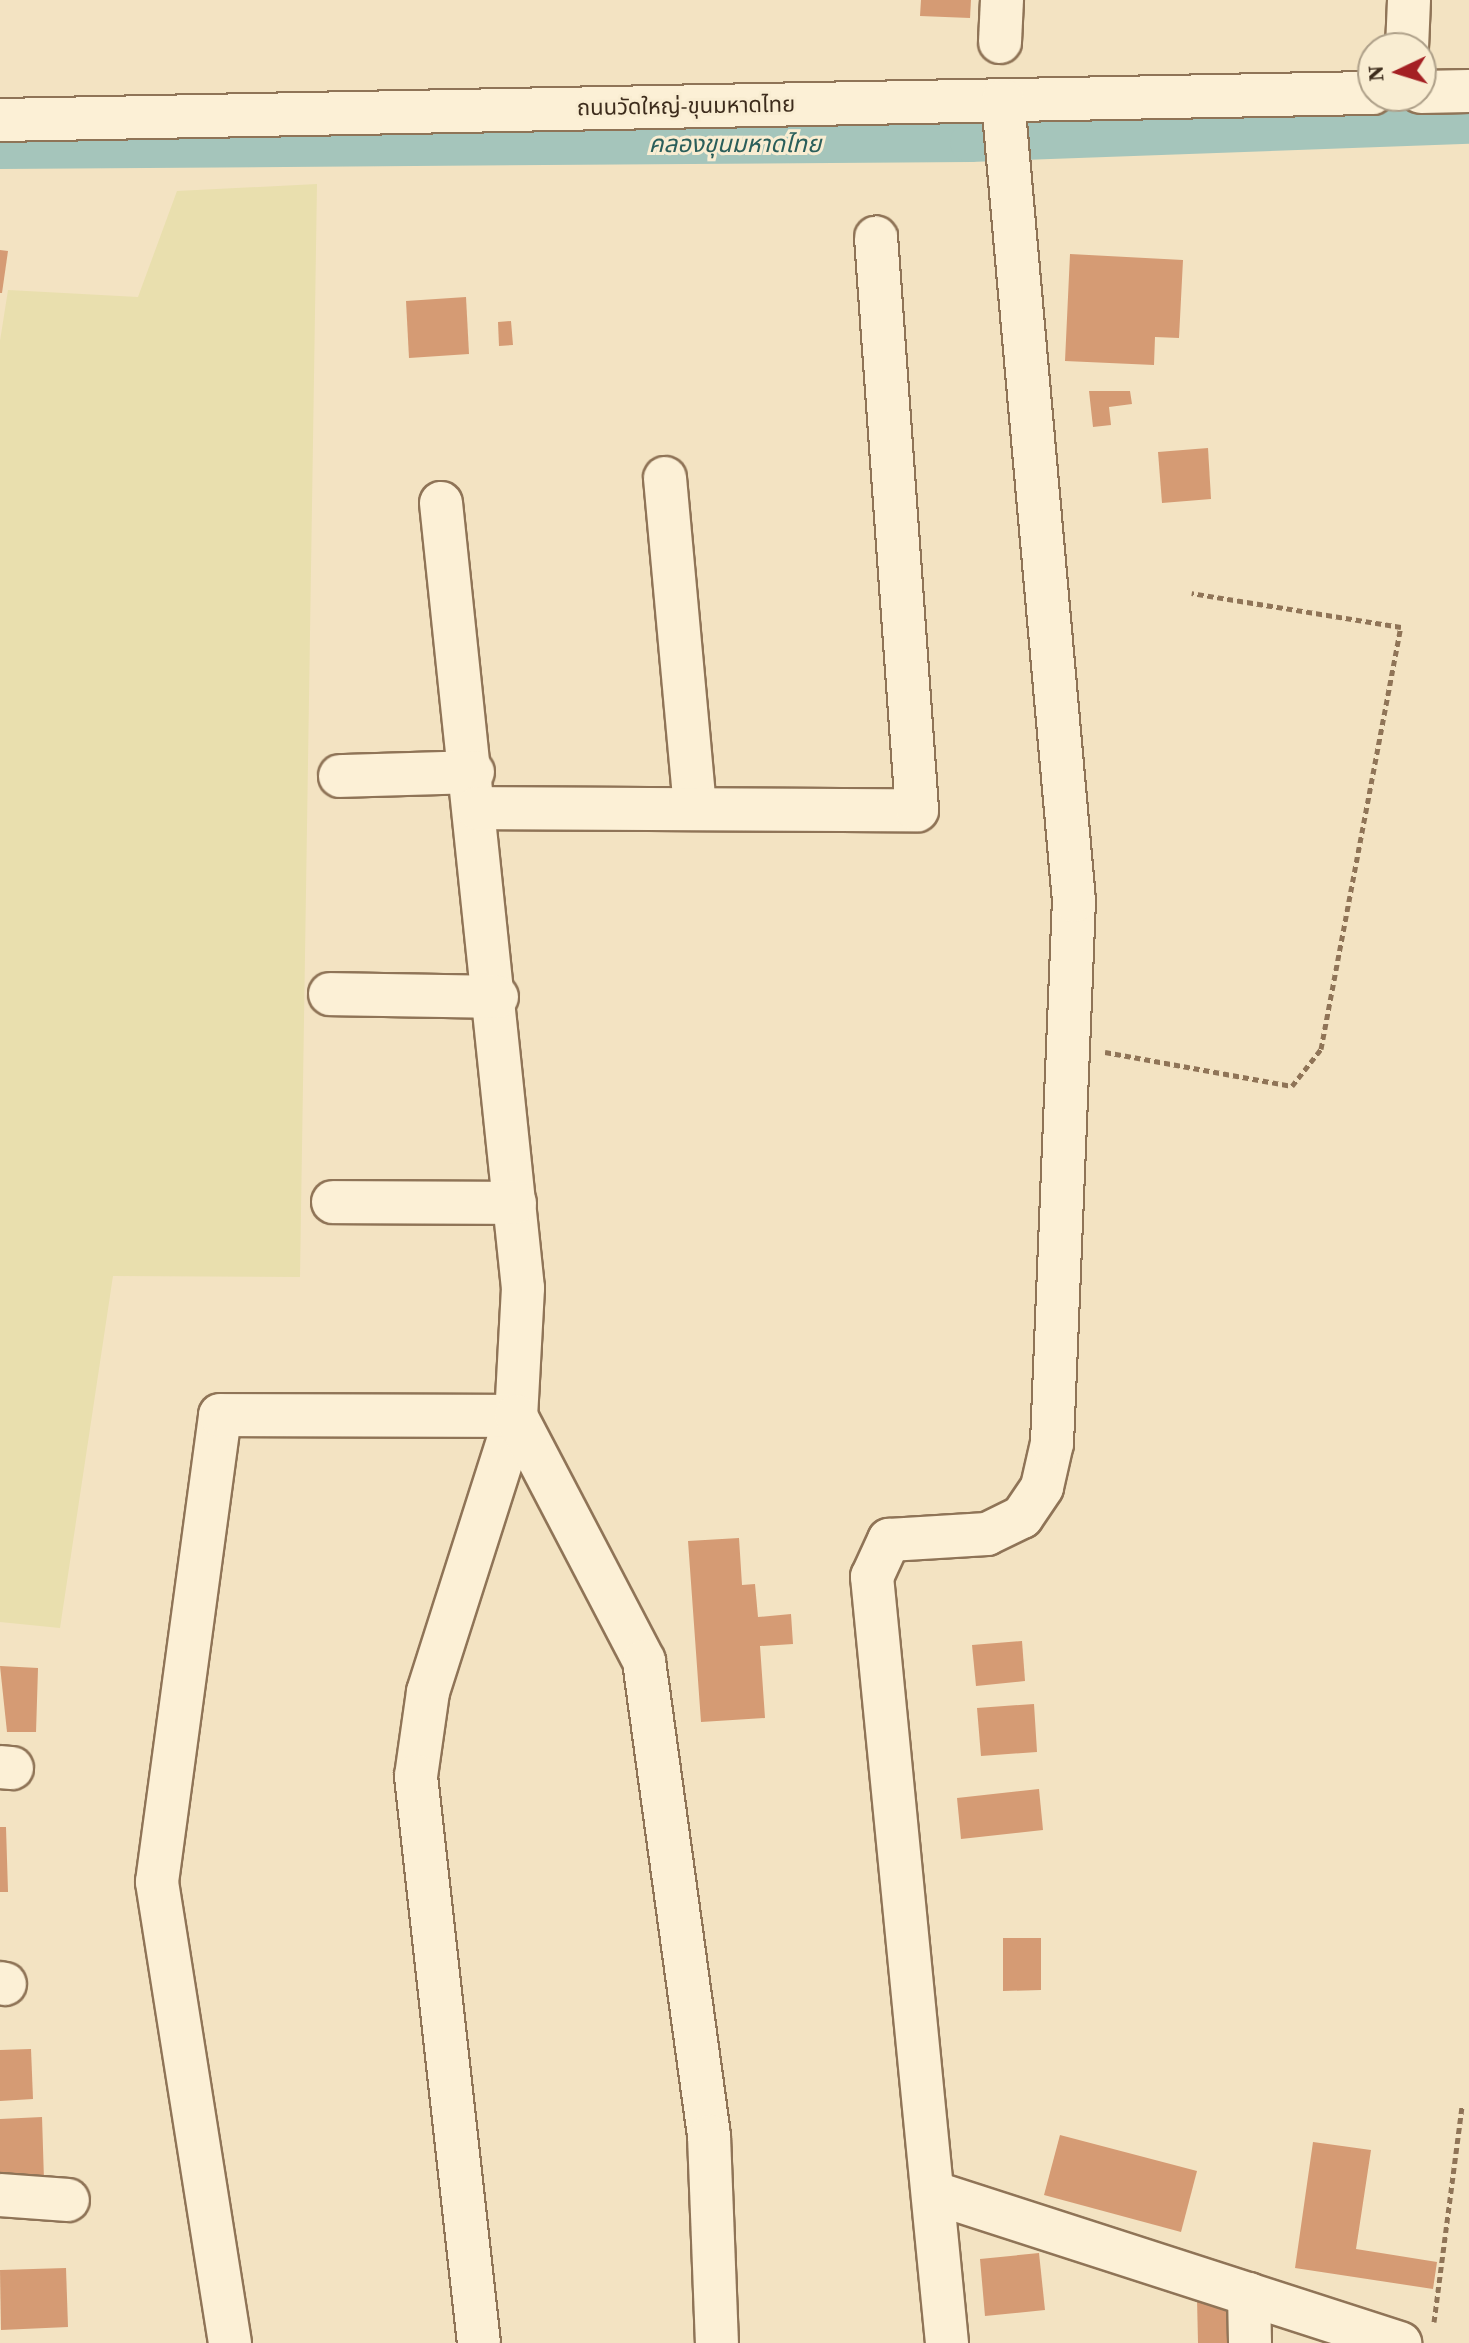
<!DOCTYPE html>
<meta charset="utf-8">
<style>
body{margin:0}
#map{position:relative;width:1469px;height:2343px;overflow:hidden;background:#f3e3c2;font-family:"Source Serif 4","Noto Sans Thai",serif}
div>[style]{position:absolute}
.farmland>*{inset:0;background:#e9dfae}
.canal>*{height:40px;margin:-20px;padding:0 20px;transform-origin:20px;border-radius:20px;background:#a5c5bb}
.building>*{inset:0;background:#d59b74}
.path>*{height:5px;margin-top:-2.5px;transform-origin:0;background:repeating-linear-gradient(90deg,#8f7457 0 6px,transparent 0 10px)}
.roads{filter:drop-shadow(2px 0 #8f7457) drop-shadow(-2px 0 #8f7457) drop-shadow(0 2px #8f7457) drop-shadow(0 -2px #8f7457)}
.minor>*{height:42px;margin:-21px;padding:0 21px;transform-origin:21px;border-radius:21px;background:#fcf0d6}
span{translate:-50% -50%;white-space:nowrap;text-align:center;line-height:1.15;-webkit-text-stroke:6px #f9edd2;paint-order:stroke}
.street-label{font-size:22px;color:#3d2c1c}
.water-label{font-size:24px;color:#2a5e5a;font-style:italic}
.north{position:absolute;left:1357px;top:32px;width:80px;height:80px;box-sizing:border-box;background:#f9edd2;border:2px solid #aea089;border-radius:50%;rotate:266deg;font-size:22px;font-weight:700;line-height:32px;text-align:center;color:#3d2c1c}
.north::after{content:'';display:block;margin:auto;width:28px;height:36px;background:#a42023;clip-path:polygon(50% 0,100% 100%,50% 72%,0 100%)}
</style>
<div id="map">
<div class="farmland">
<i style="clip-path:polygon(317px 184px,300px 1277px,113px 1276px,60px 1628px,0 1622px,0 341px,8px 290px,138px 297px,177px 191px)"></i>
</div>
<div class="canal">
<i style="left:0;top:149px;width:970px;rotate:-0.41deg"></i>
<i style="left:970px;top:142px;width:499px;rotate:-2.1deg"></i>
</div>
<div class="building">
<i style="clip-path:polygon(921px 0,971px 0,970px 18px,920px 16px)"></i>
<i style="clip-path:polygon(0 250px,8px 251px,2px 293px,0 293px)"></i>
<i style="clip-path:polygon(1070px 254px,1183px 260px,1179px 338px,1155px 337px,1154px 365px,1065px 361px)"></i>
<i style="clip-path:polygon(466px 297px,469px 354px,409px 358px,406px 301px)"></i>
<i style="clip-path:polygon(511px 321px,513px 345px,499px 346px,498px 322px)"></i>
<i style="clip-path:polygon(1089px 391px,1130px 391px,1132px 404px,1109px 407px,1111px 425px,1093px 427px)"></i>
<i style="clip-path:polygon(1208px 448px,1211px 499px,1162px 503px,1158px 452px)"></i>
<i style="clip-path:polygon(739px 1538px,742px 1585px,755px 1584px,758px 1617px,791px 1614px,793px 1644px,760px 1646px,765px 1718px,701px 1722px,688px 1541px)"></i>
<i style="clip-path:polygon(1022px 1641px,1025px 1681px,976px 1686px,972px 1645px)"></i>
<i style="clip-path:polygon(0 1666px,38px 1668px,36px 1732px,7px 1732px)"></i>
<i style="clip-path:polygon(1034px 1704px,1037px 1752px,981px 1756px,977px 1708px)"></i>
<i style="clip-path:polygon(1039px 1789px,1043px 1830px,961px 1839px,957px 1798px)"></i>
<i style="clip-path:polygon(0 1827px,6px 1827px,8px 1892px,0 1892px)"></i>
<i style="clip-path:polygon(1003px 1938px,1041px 1938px,1041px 1990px,1003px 1991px)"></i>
<i style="clip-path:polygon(31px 2049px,33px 2099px,0 2101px,0 2050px)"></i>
<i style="clip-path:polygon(42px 2117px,44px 2181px,0 2183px,0 2119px)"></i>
<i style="clip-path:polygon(1060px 2135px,1197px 2171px,1181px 2232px,1044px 2195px)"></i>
<i style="clip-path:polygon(1313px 2142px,1371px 2150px,1356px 2249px,1437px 2262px,1433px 2289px,1295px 2268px)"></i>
<i style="clip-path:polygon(1039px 2253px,1045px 2310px,985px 2316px,980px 2259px)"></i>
<i style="clip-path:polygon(66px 2268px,68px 2327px,1px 2330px,0 2270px)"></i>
<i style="clip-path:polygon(1197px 2298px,1231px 2298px,1231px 2343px,1198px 2343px)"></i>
</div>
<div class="path">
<i style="left:1105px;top:1052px;width:190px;rotate:10.3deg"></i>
<i style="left:1292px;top:1086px;width:47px;rotate:-51.9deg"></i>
<i style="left:1321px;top:1049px;width:430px;rotate:-79.3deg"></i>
<i style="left:1401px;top:627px;width:212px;rotate:-170.8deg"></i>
<i style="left:1434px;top:2322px;width:217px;rotate:-82.6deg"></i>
</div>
<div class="roads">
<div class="minor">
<i style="left:1000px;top:42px;width:42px;rotate:-87.3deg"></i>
<i style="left:1407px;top:48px;width:48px;rotate:-87.6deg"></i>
<i style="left:1421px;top:92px;width:48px;rotate:-1.2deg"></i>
<i style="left:0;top:120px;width:1373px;rotate:-1.13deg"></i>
<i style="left:665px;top:478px;width:332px;rotate:84.8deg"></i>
<i style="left:441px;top:503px;width:789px;rotate:84.04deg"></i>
<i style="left:523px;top:1288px;width:128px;rotate:93.1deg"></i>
<i style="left:516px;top:1416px;width:290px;rotate:107.7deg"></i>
<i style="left:428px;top:1692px;width:85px;rotate:98.1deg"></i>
<i style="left:416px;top:1776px;width:570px;rotate:83.66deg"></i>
<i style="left:340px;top:776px;width:133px;rotate:-1.7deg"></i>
<i style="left:477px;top:808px;width:440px;rotate:0.3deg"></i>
<i style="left:917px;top:810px;width:574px;rotate:-94.09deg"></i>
<i style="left:330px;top:994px;width:167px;rotate:1deg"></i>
<i style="left:333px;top:1202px;width:182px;rotate:0.3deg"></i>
<i style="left:0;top:1767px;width:12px;rotate:5deg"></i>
<i style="left:0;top:1983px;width:5px;rotate:11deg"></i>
<i style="left:935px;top:2193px;width:489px;rotate:17.9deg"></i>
<i style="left:0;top:2195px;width:68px;rotate:4.2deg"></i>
<i style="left:1249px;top:2294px;width:49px;rotate:88.8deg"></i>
<i style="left:230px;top:2343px;width:467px;rotate:-99deg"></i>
<i style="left:157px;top:1882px;width:471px;rotate:-82.3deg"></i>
<i style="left:220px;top:1415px;width:296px;rotate:0.2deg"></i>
<i style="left:516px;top:1416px;width:276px;rotate:62.4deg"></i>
<i style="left:644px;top:1661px;width:479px;rotate:82.2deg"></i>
<i style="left:709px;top:2136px;width:207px;rotate:87.8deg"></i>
<i style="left:947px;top:2343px;width:770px;rotate:-95.59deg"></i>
<i style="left:872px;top:1577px;width:41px;rotate:-65.3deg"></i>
<i style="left:889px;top:1540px;width:98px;rotate:-3.5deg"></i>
<i style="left:987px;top:1534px;width:39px;rotate:-26deg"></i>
<i style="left:1022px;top:1517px;width:36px;rotate:-56deg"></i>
<i style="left:1042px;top:1487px;width:45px;rotate:-77.2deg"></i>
<i style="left:1052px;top:1443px;width:542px;rotate:-87.68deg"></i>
<i style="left:1074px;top:901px;width:804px;rotate:-95.07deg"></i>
</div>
</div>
<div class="street-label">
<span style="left:686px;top:106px;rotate:-1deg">ถนนวัดใหญ่-ขุนมหาดไทย</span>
</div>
<div class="water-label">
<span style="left:735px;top:144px">คลองขุนมหาดไทย</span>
</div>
<div class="north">N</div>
</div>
